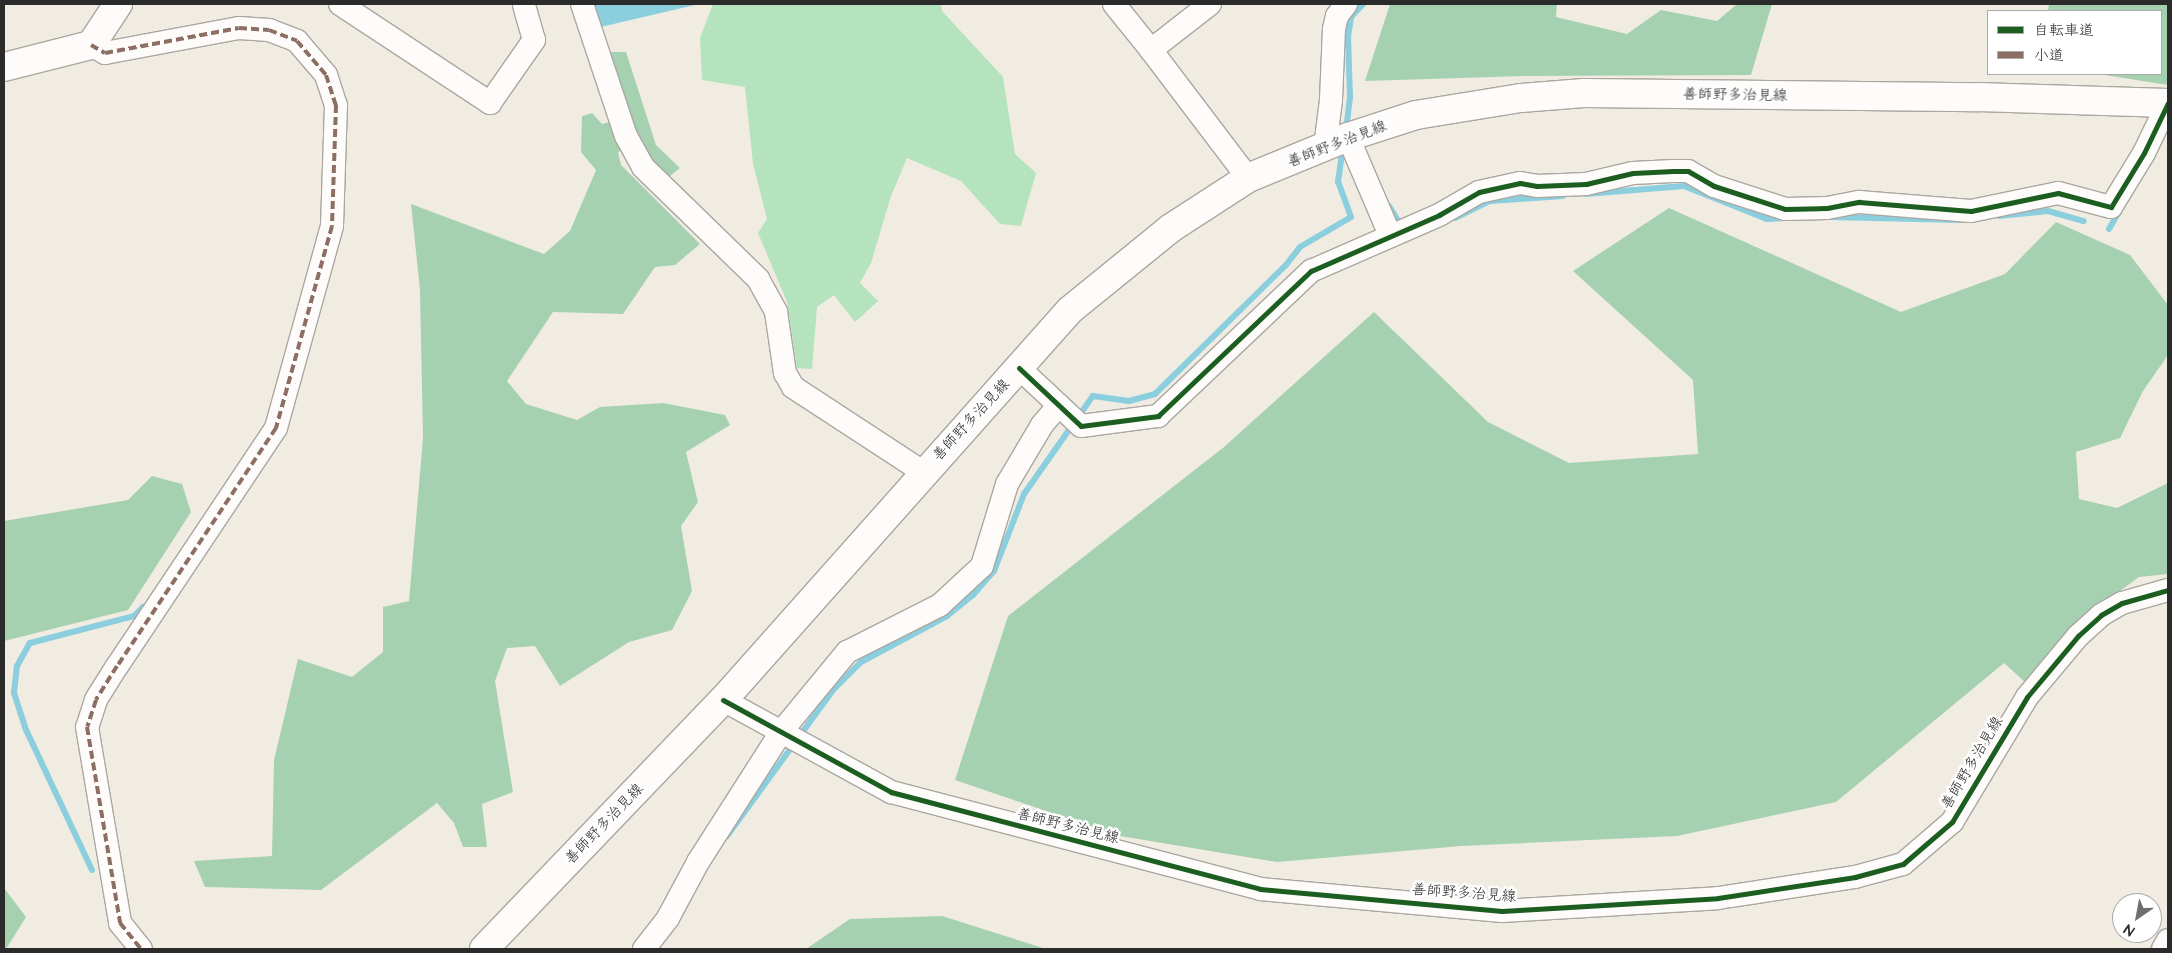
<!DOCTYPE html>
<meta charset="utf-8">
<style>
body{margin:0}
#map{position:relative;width:2172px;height:953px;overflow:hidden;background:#f1ece2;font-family:"Architects Daughter","Klee One",sans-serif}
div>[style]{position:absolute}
.green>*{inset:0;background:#b4e3be}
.forest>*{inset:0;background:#a6d1b0}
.water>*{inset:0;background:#8bcede}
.stream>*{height:6px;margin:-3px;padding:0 3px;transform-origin:3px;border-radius:3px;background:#8bcede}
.roads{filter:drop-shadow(1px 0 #aaa7a1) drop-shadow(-1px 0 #aaa7a1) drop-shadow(0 1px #aaa7a1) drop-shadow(0 -1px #aaa7a1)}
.minor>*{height:22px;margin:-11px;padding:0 11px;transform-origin:11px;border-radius:11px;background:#fdfcfb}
.tertiary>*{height:28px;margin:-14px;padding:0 14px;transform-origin:14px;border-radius:14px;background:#fdfcfb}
.secondary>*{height:28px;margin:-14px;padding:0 14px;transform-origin:14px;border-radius:14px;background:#fdfcfb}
.quiet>*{height:4px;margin-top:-2px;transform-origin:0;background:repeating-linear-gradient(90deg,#8d6e63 0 8px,transparent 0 12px)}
.cycleway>*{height:5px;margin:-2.5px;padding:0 2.5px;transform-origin:2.5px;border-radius:2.5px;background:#1b5e20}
span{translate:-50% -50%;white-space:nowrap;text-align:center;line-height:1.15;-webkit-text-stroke:5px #fff;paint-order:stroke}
.street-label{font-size:15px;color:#2b2b2b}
.frame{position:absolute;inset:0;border:5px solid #2b2b2b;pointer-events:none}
.legend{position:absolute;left:1987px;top:10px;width:175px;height:65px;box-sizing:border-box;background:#fff;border:1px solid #aaa;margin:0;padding:6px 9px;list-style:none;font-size:15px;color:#2b2b2b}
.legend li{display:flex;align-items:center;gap:10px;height:25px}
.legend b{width:25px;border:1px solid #aaa}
.north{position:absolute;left:2112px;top:893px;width:50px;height:50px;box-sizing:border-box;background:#fff;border:1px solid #aaa;border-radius:50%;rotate:213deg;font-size:14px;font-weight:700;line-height:20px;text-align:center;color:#2b2b2b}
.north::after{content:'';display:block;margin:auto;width:18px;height:22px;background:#706f6b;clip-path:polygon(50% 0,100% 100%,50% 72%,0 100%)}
</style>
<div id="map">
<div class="green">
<i style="clip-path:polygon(713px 4px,941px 4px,942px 11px,1003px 77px,1015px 154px,1036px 173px,1021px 226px,1000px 224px,961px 181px,907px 158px,891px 196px,871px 263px,860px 283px,878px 301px,855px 322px,834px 295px,817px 307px,812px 369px,797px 368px,787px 302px,758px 233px,767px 219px,753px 164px,745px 87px,702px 80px,700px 38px)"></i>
</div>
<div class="forest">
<i style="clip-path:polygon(1390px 4px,1557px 4px,1556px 17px,1627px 34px,1661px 10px,1717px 21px,1737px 4px,1772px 4px,1751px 75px,1525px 76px,1365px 81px)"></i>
<i style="clip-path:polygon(2049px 4px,2168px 4px,2168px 85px,2098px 74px,2161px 74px,2161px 11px,2048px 11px)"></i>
<i style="clip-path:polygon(610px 52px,626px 52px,656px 145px,680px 168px,665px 180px,635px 144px,618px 152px,621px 165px,700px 244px,675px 265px,655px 267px,623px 314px,553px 312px,507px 381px,526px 404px,577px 420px,600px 407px,663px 403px,725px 415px,730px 425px,686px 452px,698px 502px,681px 526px,692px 591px,672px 630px,629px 642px,560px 686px,535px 646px,507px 648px,495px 681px,513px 792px,482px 804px,487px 847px,463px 847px,454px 823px,437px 803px,321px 890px,205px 887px,194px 861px,272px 856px,274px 760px,298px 659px,352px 677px,383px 652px,383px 607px,409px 601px,423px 438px,420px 290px,411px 204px,544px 254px,570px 231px,596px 170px,581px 152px,582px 116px,592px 113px,602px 124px,624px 118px)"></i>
<i style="clip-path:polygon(1669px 208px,1901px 312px,2005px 274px,2056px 222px,2130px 255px,2168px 305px,2168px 355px,2143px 391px,2120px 438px,2076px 452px,2079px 499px,2117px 508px,2168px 483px,2168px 574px,2139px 577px,2094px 610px,2056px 645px,2027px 684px,2004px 663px,1836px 802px,1677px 836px,1461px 846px,1277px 862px,1120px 836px,955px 780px,1008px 616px,1224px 447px,1374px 312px,1488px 422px,1569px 463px,1698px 454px,1693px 380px,1573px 271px)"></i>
<i style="clip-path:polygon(152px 476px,182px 484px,191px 512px,128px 610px,4px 641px,4px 521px,128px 500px)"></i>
<i style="clip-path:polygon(4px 888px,26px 917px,6px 949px,4px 949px)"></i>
<i style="clip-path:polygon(942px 916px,1046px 949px,806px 949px,850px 919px)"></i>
</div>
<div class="water">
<i style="clip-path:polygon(586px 4px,695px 4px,695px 5px,592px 29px)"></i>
</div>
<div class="stream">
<i style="left:1346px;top:130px;width:34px;rotate:-83deg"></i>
<i style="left:1350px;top:96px;width:59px;rotate:-91.9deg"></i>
<i style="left:1348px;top:37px;width:20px;rotate:-81deg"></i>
<i style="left:1351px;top:17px;width:18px;rotate:-47deg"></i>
<i style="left:1586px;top:194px;width:98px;rotate:-4.7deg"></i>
<i style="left:1684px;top:186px;width:89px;rotate:21.7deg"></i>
<i style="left:1767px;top:219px;width:17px;rotate:-3deg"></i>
<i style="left:1389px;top:206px;width:25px;rotate:58deg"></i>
<i style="left:1999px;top:216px;width:49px;rotate:-5.8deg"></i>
<i style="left:2048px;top:211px;width:37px;rotate:16deg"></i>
<i style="left:1829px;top:217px;width:130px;rotate:1.3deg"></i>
<i style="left:1455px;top:218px;width:39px;rotate:-26deg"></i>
<i style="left:1490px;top:201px;width:73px;rotate:-3.9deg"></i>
<i style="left:2109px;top:229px;width:22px;rotate:-60deg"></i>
<i style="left:727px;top:836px;width:180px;rotate:-54deg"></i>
<i style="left:833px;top:690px;width:40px;rotate:-45deg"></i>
<i style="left:861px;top:662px;width:98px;rotate:-28.1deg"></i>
<i style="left:947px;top:616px;width:33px;rotate:-39deg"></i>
<i style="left:973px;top:595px;width:32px;rotate:-49deg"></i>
<i style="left:994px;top:571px;width:83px;rotate:-68.7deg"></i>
<i style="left:1024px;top:494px;width:120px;rotate:-54.9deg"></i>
<i style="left:1093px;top:396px;width:36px;rotate:8deg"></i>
<i style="left:1129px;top:401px;width:27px;rotate:-15deg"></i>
<i style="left:1155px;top:394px;width:184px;rotate:-44.6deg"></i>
<i style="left:1286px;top:265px;width:23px;rotate:-52deg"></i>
<i style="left:1300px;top:247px;width:59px;rotate:-30.5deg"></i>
<i style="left:1351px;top:217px;width:37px;rotate:-110deg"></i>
<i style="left:1338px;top:182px;width:35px;rotate:-82deg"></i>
<i style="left:92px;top:870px;width:155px;rotate:-115.2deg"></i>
<i style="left:26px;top:730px;width:39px;rotate:-108deg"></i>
<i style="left:14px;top:693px;width:27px;rotate:-84deg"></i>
<i style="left:17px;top:666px;width:26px;rotate:-61deg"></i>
<i style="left:30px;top:643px;width:107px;rotate:-14.6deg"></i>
<i style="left:134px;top:616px;width:13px;rotate:-45deg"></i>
<i style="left:143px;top:607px;width:9px;rotate:36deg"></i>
</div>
<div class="roads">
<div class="minor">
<i style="left:340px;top:4px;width:180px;rotate:33.4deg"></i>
<i style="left:490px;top:103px;width:77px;rotate:-55.1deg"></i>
<i style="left:534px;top:40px;width:37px;rotate:-106deg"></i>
<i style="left:582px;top:4px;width:139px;rotate:71.6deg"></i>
<i style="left:626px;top:136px;width:35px;rotate:61deg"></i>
<i style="left:643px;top:167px;width:161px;rotate:44.2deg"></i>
<i style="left:758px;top:279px;width:38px;rotate:61deg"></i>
<i style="left:776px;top:312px;width:62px;rotate:81.6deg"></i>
<i style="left:785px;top:373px;width:16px;rotate:60deg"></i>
<i style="left:793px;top:387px;width:155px;rotate:33.2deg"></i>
<i style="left:1114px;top:4px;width:59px;rotate:51.2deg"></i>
<i style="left:1210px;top:4px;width:75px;rotate:142.1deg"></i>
<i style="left:1151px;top:50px;width:161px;rotate:52.8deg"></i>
<i style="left:91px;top:45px;width:16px;rotate:30deg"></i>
<i style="left:105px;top:53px;width:136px;rotate:-10.6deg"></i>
<i style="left:239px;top:28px;width:30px;rotate:4deg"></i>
<i style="left:269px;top:30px;width:30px;rotate:21deg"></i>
<i style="left:297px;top:41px;width:45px;rotate:49.5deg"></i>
<i style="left:326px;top:75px;width:32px;rotate:72deg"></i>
<i style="left:336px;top:105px;width:121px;rotate:91.9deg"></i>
<i style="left:332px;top:226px;width:210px;rotate:105.5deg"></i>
<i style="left:276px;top:428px;width:286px;rotate:123.7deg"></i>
<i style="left:117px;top:666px;width:40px;rotate:122deg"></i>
<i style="left:96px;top:700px;width:28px;rotate:108deg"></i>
<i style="left:87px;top:727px;width:199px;rotate:80.4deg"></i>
<i style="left:120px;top:923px;width:33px;rotate:51deg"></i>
<i style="left:1348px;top:137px;width:107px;rotate:66.8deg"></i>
<i style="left:1325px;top:147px;width:47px;rotate:-82.7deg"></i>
<i style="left:1331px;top:100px;width:71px;rotate:-87.6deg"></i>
<i style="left:1334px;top:29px;width:13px;rotate:-77deg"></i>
<i style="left:1337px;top:16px;width:15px;rotate:-53deg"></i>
<i style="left:1019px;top:368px;width:85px;rotate:43.1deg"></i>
<i style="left:1081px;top:426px;width:78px;rotate:-7.4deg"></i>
<i style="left:1158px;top:416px;width:211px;rotate:-43.5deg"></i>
<i style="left:1311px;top:271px;width:140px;rotate:-23.6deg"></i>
<i style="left:1439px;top:215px;width:46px;rotate:-29.9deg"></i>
<i style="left:1479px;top:192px;width:42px;rotate:-12.4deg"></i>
<i style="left:1520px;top:183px;width:17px;rotate:10deg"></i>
<i style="left:1537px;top:186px;width:49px;rotate:-2.3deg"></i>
<i style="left:1586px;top:184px;width:48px;rotate:-13.2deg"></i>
<i style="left:1633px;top:173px;width:40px;rotate:-2.9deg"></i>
<i style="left:1673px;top:171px;width:15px"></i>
<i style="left:1688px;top:171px;width:30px;rotate:30deg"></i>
<i style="left:1714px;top:186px;width:75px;rotate:17.9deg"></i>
<i style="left:1785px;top:209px;width:42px;rotate:-1.4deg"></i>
<i style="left:1827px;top:208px;width:33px;rotate:-11deg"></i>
<i style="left:1859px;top:202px;width:112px;rotate:4.6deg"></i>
<i style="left:1971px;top:211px;width:89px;rotate:-11.7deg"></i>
<i style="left:2058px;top:193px;width:55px;rotate:14.8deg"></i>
<i style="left:2111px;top:207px;width:63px;rotate:-58.6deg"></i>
<i style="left:2144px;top:153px;width:55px;rotate:-64.4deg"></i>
<i style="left:723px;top:700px;width:192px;rotate:28.7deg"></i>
<i style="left:891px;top:792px;width:382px;rotate:14.7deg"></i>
<i style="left:1260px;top:889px;width:243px;rotate:5.2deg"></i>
<i style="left:1502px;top:911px;width:216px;rotate:-3.4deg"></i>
<i style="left:1718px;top:898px;width:139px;rotate:-8.7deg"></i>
<i style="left:1855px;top:877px;width:50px;rotate:-15.2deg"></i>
<i style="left:1903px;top:864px;width:65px;rotate:-40.6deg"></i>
<i style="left:1952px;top:822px;width:146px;rotate:-59deg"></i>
<i style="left:2027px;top:697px;width:80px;rotate:-50.1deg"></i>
<i style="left:2078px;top:636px;width:31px;rotate:-42deg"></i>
<i style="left:2101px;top:615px;width:24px;rotate:-30deg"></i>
<i style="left:2122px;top:603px;width:48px;rotate:-15.8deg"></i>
<i style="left:644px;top:949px;width:39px;rotate:-52deg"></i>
<i style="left:668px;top:918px;width:64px;rotate:-61.8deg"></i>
<i style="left:698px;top:862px;width:154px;rotate:-57.4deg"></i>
<i style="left:781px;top:732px;width:104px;rotate:-50.5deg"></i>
<i style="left:847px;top:652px;width:104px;rotate:-26.8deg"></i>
<i style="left:940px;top:605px;width:57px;rotate:-42.9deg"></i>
<i style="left:982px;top:566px;width:86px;rotate:-73deg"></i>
<i style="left:1007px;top:484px;width:69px;rotate:-59.3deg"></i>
<i style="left:1042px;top:425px;width:26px;rotate:-50deg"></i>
<i style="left:2163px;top:949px;width:10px;rotate:-61deg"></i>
</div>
<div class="tertiary">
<i style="left:4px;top:67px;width:90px;rotate:-14.2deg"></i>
<i style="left:91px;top:45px;width:49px;rotate:-56.6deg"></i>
</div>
<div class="secondary">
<i style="left:484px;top:949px;width:345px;rotate:-46.2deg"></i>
<i style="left:723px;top:700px;width:522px;rotate:-48.34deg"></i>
<i style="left:1070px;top:310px;width:130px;rotate:-39.1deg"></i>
<i style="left:1171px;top:228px;width:92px;rotate:-33deg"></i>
<i style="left:1248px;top:178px;width:108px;rotate:-22.3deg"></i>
<i style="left:1348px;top:137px;width:71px;rotate:-17.9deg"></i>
<i style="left:1416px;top:115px;width:106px;rotate:-9.2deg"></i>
<i style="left:1521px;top:98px;width:63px;rotate:-4.5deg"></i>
<i style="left:1584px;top:93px;width:394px;rotate:0.6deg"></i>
<i style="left:1978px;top:97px;width:190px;rotate:1.8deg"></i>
</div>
</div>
<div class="quiet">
<i style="left:91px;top:45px;width:16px;rotate:30deg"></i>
<i style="left:105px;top:53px;width:136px;rotate:-10.6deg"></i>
<i style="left:239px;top:28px;width:30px;rotate:4deg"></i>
<i style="left:269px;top:30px;width:30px;rotate:21deg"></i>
<i style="left:297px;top:41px;width:45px;rotate:49.5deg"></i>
<i style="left:326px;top:75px;width:32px;rotate:72deg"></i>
<i style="left:336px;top:105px;width:121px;rotate:91.9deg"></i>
<i style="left:332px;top:226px;width:210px;rotate:105.5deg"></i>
<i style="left:276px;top:428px;width:286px;rotate:123.7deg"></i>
<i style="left:117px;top:666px;width:40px;rotate:122deg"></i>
<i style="left:96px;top:700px;width:28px;rotate:108deg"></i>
<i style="left:87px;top:727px;width:199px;rotate:80.4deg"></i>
<i style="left:120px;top:923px;width:33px;rotate:51deg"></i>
</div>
<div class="cycleway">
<i style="left:1019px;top:368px;width:85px;rotate:43.1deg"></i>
<i style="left:1081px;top:426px;width:78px;rotate:-7.4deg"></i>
<i style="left:1158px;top:416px;width:211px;rotate:-43.5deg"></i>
<i style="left:1311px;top:271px;width:140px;rotate:-23.6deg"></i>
<i style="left:1439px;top:215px;width:46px;rotate:-29.9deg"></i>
<i style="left:1479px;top:192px;width:42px;rotate:-12.4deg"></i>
<i style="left:1520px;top:183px;width:17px;rotate:10deg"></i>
<i style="left:1537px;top:186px;width:49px;rotate:-2.3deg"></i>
<i style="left:1586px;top:184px;width:48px;rotate:-13.2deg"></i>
<i style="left:1633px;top:173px;width:40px;rotate:-2.9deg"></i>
<i style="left:1673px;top:171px;width:15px"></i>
<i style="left:1688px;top:171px;width:30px;rotate:30deg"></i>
<i style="left:1714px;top:186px;width:75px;rotate:17.9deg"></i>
<i style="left:1785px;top:209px;width:42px;rotate:-1.4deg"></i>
<i style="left:1827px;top:208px;width:33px;rotate:-11deg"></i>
<i style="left:1859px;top:202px;width:112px;rotate:4.6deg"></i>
<i style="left:1971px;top:211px;width:89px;rotate:-11.7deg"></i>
<i style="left:2058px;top:193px;width:55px;rotate:14.8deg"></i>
<i style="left:2111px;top:207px;width:63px;rotate:-58.6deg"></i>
<i style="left:2144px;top:153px;width:55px;rotate:-64.4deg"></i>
<i style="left:723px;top:700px;width:192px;rotate:28.7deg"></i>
<i style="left:891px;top:792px;width:382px;rotate:14.7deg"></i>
<i style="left:1260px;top:889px;width:243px;rotate:5.2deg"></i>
<i style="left:1502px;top:911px;width:216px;rotate:-3.4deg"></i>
<i style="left:1718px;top:898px;width:139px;rotate:-8.7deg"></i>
<i style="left:1855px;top:877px;width:50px;rotate:-15.2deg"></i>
<i style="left:1903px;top:864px;width:65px;rotate:-40.6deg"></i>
<i style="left:1952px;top:822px;width:146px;rotate:-59deg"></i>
<i style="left:2027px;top:697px;width:80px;rotate:-50.1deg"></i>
<i style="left:2078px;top:636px;width:31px;rotate:-42deg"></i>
<i style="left:2101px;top:615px;width:24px;rotate:-30deg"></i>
<i style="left:2122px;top:603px;width:48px;rotate:-15.8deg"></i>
</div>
<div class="street-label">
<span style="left:1735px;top:95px;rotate:1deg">善師野多治見線</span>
<span style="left:1337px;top:144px;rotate:-21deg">善師野多治見線</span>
<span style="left:971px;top:420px;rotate:-47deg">善師野多治見線</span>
<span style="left:1972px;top:763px;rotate:-59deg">善師野多治見線</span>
<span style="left:604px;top:824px;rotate:-46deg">善師野多治見線</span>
<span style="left:1068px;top:826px;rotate:14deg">善師野多治見線</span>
<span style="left:1464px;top:893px;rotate:4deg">善師野多治見線</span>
</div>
<div class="frame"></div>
<ul class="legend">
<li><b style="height:6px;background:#1b5e20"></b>自転車道</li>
<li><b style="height:6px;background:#8d6e63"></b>小道</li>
</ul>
<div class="north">N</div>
</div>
